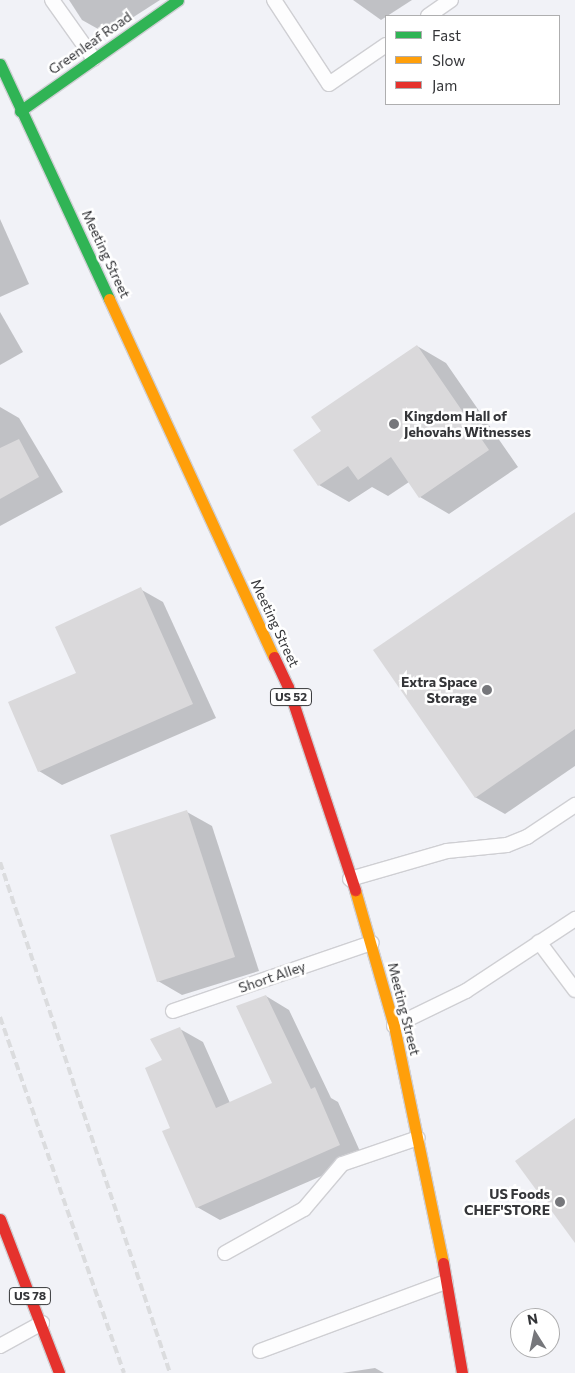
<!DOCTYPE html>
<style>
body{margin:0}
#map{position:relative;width:575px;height:1373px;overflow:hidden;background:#f1f2f7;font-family:Commissioner,sans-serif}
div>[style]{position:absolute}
.shadow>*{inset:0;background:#0003}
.building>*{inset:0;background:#dad9db}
.roads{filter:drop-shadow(1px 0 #cfcfd3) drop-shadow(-1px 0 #cfcfd3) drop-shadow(0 1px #cfcfd3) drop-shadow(0 -1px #cfcfd3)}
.lane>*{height:14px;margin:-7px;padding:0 7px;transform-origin:7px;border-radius:7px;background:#fdfdfe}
.fast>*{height:11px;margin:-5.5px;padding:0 5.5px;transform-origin:5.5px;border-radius:5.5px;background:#30b455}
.slow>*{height:11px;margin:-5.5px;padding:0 5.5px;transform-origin:5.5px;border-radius:5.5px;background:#ff9f0a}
.jam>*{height:11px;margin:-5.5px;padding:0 5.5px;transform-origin:5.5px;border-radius:5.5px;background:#e5322d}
.rail>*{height:4px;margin-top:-2px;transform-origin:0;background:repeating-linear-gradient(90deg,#dbdcde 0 8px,transparent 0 12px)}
.dots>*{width:14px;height:14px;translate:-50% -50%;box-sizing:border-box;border:2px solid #fff;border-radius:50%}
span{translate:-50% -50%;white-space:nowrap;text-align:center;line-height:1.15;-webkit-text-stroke:5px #fff;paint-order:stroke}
.shield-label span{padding:1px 4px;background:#fff;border:1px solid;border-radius:4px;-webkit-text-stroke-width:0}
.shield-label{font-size:12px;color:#343538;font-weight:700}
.street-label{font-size:14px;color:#343538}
.poi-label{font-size:14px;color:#343538;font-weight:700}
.left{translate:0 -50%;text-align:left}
.right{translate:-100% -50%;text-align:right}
.legend{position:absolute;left:385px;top:15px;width:175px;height:90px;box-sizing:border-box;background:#fff;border:1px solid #aeaeaf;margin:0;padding:6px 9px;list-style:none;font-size:15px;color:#343538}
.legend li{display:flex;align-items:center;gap:10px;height:25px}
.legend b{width:25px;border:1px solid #aeaeaf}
.north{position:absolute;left:510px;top:1308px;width:50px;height:50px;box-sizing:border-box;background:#fff;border:1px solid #aeaeaf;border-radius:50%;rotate:350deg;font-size:14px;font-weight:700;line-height:20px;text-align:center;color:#343538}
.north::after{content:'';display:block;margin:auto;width:18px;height:22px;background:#76777b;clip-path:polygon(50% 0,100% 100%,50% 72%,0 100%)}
</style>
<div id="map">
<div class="shadow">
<i style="clip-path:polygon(69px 0,160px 0,107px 34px,82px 20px)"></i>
<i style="clip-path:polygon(353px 0,412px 0,381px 20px)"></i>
<i style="clip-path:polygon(0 219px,29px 284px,0 297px)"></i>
<i style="clip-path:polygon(0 312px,23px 352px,0 365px)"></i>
<i style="clip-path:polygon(417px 346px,446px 363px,518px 467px,449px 514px,420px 497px,409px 482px,388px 496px,372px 487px,349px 502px,319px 485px,295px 450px,322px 431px)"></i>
<i style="clip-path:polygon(0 407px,19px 418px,63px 492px,0 526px)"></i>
<i style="clip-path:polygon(575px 514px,575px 766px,505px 814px,475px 797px)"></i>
<i style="clip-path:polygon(140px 589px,163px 602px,216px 718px,62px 785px,39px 771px,78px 673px)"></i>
<i style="clip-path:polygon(187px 812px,212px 826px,259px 971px,182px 995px,158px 981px)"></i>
<i style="clip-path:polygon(266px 996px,289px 1010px,331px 1098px,338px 1102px,363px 1158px,220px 1220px,197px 1207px,171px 1129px,163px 1061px,180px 1029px,203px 1042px,230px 1103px,274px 1084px)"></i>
<i style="clip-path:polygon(375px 1368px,384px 1373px,342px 1373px)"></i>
</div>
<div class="building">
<i style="clip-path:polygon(417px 345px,489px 450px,419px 498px,391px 457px,358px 480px,348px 466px,318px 486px,293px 450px,321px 431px,311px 417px)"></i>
<i style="clip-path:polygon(19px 439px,39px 477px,0 499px,0 448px)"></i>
<i style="clip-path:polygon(575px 512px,575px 729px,475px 798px,373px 650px)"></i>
<i style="clip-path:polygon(141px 587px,193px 704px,38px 772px,8px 702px,76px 673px,55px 627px)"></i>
<i style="clip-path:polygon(187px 810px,235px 957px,157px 982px,110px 835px)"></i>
<i style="clip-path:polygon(266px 995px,311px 1089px,315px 1087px,340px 1145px,196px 1208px,162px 1131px,170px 1128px,145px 1068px,162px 1060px,150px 1039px,180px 1027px,216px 1108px,272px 1083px,236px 1006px)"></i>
<i style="clip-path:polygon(575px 1118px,575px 1243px,515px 1161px)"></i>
</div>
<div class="roads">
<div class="lane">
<i style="left:52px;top:0;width:72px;rotate:54.6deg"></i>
<i style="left:274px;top:0;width:100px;rotate:56.8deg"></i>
<i style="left:329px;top:84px;width:69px;rotate:-34.4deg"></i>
<i style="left:428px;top:16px;width:28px;rotate:-35deg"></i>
<i style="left:350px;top:879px;width:101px;rotate:-16.1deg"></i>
<i style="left:447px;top:851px;width:60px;rotate:-5.7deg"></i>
<i style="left:507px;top:845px;width:22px;rotate:-22deg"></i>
<i style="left:527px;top:837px;width:58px;rotate:-33.7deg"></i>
<i style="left:539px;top:942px;width:60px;rotate:53.1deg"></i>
<i style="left:173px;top:1011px;width:210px;rotate:-18.9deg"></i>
<i style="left:394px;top:1026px;width:80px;rotate:-25.9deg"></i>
<i style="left:466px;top:991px;width:131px;rotate:-33.4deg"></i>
<i style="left:225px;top:1253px;width:90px;rotate:-29.1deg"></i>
<i style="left:304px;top:1209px;width:59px;rotate:-49.8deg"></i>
<i style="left:342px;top:1164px;width:80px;rotate:-18.9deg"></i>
<i style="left:0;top:1346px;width:48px;rotate:-28.7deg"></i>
<i style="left:260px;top:1351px;width:198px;rotate:-20.4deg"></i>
</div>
<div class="fast">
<i style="left:0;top:64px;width:259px;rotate:65.1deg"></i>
<i style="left:20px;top:111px;width:193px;rotate:-35.1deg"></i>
</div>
<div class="slow">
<i style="left:109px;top:299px;width:394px;rotate:65.3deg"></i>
<i style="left:355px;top:890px;width:141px;rotate:74deg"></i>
<i style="left:394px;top:1026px;width:242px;rotate:78.3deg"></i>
</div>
<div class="jam">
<i style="left:274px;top:657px;width:33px;rotate:65deg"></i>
<i style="left:288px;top:687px;width:214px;rotate:71.7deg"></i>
<i style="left:0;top:1219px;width:165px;rotate:69deg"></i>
<i style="left:443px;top:1263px;width:112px;rotate:80.2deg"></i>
</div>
</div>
<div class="rail">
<i style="left:0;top:862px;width:539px;rotate:71.6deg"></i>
<i style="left:0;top:1017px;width:377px;rotate:70.8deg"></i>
</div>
<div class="dots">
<i style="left:394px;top:424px;background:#76777b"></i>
<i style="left:487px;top:690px;background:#76777b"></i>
<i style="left:560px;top:1202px;background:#76777b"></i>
</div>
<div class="shield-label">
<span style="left:291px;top:697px">US 52</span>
<span style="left:30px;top:1296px">US 78</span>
</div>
<div class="street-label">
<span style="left:90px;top:43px;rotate:-35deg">Greenleaf Road</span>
<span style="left:106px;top:254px;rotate:65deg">Meeting Street</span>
<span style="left:275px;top:623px;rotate:65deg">Meeting Street</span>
<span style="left:272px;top:977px;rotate:-19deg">Short Alley</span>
<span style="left:404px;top:1009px;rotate:76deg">Meeting Street</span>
</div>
<div class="poi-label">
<span class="left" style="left:404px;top:424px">Kingdom Hall of<br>Jehovahs Witnesses</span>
<span class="right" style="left:477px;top:690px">Extra Space<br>Storage</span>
<span class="right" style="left:550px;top:1202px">US Foods<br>CHEF'STORE</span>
</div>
<ul class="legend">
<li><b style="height:6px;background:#30b455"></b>Fast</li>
<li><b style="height:6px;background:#ff9f0a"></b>Slow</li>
<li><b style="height:6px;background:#e5322d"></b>Jam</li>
</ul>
<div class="north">N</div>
</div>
